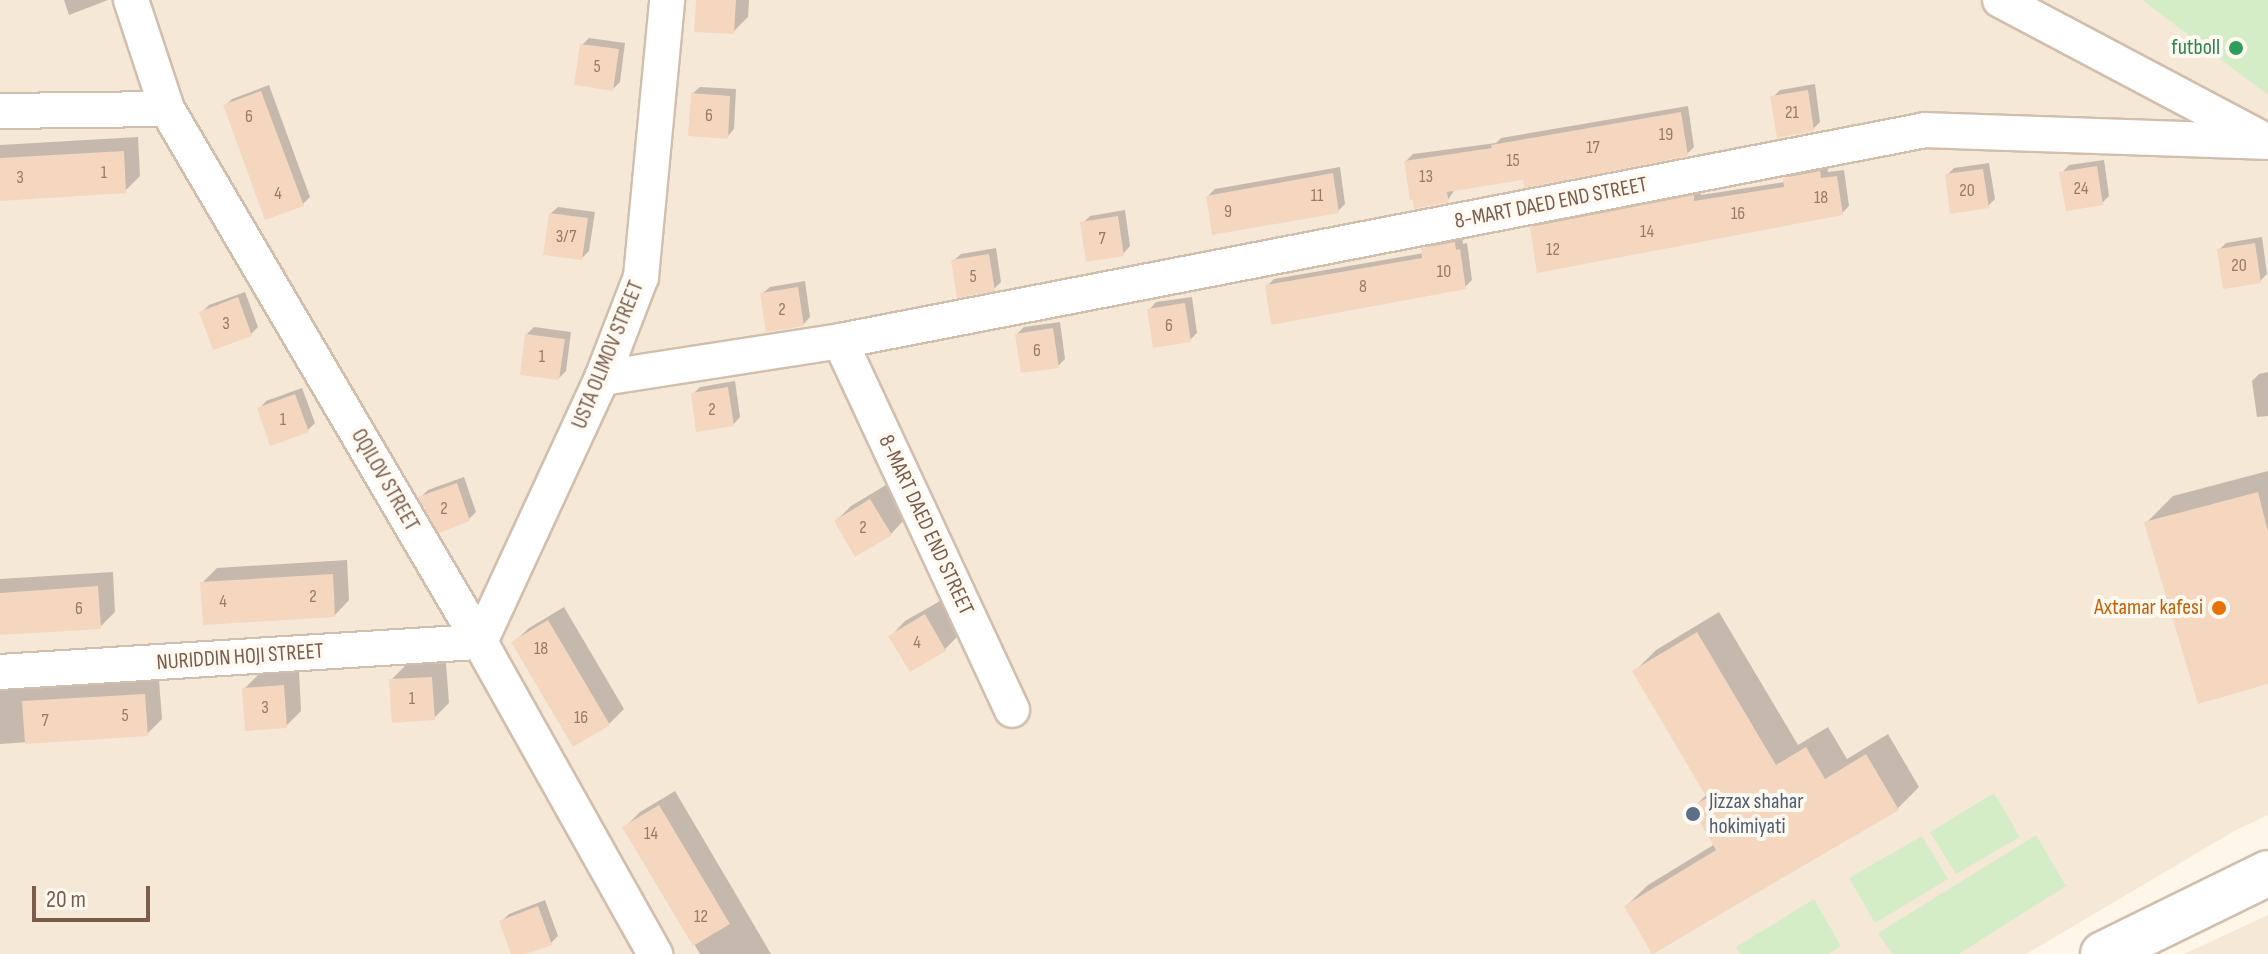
<!DOCTYPE html>
<style>
body{margin:0}
#map{position:relative;width:2268px;height:954px;overflow:hidden;background:#fef6e9;font-family:"Sofia Sans Condensed",sans-serif}
div>[style]{position:absolute}
.residential>*{inset:0;background:#f6e8d7}
.green>*{inset:0;background:#d5edc6}
.shadow>*{inset:0;background:#0003}
.building>*{inset:0;background:#f5d6bf}
.roads{filter:drop-shadow(2px 0 #d2bead) drop-shadow(-2px 0 #d2bead) drop-shadow(0 2px #d2bead) drop-shadow(0 -2px #d2bead)}
.street>*{height:34px;margin:-17px;padding:0 17px;transform-origin:17px;border-radius:17px;background:#fff}
.secondary>*{height:44px;margin:-22px;padding:0 22px;transform-origin:22px;border-radius:22px;background:#fff}
.dots>*{width:22px;height:22px;translate:-50% -50%;box-sizing:border-box;border:4px solid #fffaf1;border-radius:50%}
span{translate:-50% -50%;white-space:nowrap;text-align:center;line-height:1.15;-webkit-text-stroke:8px #fffaf1;paint-order:stroke}
.number-label{font-size:18px;color:#9a7a67}
.number-label span{-webkit-text-stroke-width:0}
.leisure-label{font-size:22px;color:#27864d}
.right{translate:-100% -50%;text-align:right}
.street-label{font-size:22px;color:#7b5c4a}
.food-label{font-size:22px;color:#c56008}
.service-label{font-size:22px;color:#4e5e75}
.left{translate:0 -50%;text-align:left}
.scale{position:absolute;left:32px;top:886px;width:118px;height:36px;box-sizing:border-box;border:4px solid #7b5c4a;border-top:0;padding-left:10px;font-size:24px;line-height:28px;white-space:nowrap;color:#7b5c4a;-webkit-text-stroke:6px #fffaf1;paint-order:stroke}
</style>
<div id="map">
<div class="residential">
<i style="clip-path:polygon(0 0,2268px 0,2268px 815px,2236px 830px,2026px 954px,0 954px)"></i>
<i style="clip-path:polygon(2268px 915px,2268px 954px,2184px 954px)"></i>
</div>
<div class="green">
<i style="clip-path:polygon(2142px 0,2268px 0,2268px 95px)"></i>
<i style="clip-path:polygon(1994px 793px,2020px 837px,1956px 874px,1930px 832px)"></i>
<i style="clip-path:polygon(2036px 835px,2066px 886px,1959px 954px,1892px 954px,1878px 933px)"></i>
<i style="clip-path:polygon(1922px 836px,1948px 879px,1875px 923px,1849px 878px)"></i>
<i style="clip-path:polygon(1814px 899px,1841px 946px,1828px 954px,1740px 954px,1736px 947px)"></i>
</div>
<div class="shadow">
<i style="clip-path:polygon(64px 0,108px 0,69px 15px)"></i>
<i style="clip-path:polygon(698px 0,749px 0,748px 17px,733px 32px)"></i>
<i style="clip-path:polygon(589px 38px,625px 43px,620px 82px,613px 89px,582px 45px)"></i>
<i style="clip-path:polygon(1815px 84px,1820px 122px,1813px 129px,1773px 97px,1780px 90px)"></i>
<i style="clip-path:polygon(269px 85px,310px 197px,303px 204px,225px 106px,232px 99px)"></i>
<i style="clip-path:polygon(700px 87px,736px 89px,734px 129px,727px 137px,692px 94px)"></i>
<i style="clip-path:polygon(1688px 106px,1694px 147px,1687px 154px,1455px 189px,1448px 200px,1406px 161px,1413px 154px,1496px 143px,1501px 138px)"></i>
<i style="clip-path:polygon(138px 137px,140px 176px,125px 191px,0 193px,0 145px)"></i>
<i style="clip-path:polygon(2104px 160px,2109px 196px,2102px 203px,2062px 173px,2069px 165px)"></i>
<i style="clip-path:polygon(1989px 163px,1995px 199px,1988px 206px,1947px 175px,1954px 168px)"></i>
<i style="clip-path:polygon(1827px 165px,1828px 172px,1844px 170px,1849px 206px,1842px 213px,1532px 228px,1539px 221px,1700px 189px,1701px 195px,1785px 182px,1792px 172px)"></i>
<i style="clip-path:polygon(1340px 167px,1345px 204px,1338px 211px,1208px 196px,1215px 189px)"></i>
<i style="clip-path:polygon(558px 207px,595px 212px,589px 251px,582px 258px,550px 214px)"></i>
<i style="clip-path:polygon(1125px 210px,1130px 246px,1123px 254px,1083px 223px,1090px 216px)"></i>
<i style="clip-path:polygon(1462px 236px,1463px 244px,1467px 243px,1472px 280px,1465px 287px,1267px 286px,1274px 279px,1424px 253px,1430px 242px)"></i>
<i style="clip-path:polygon(2262px 237px,2267px 274px,2260px 281px,2219px 250px,2226px 243px)"></i>
<i style="clip-path:polygon(996px 248px,1001px 282px,994px 289px,953px 261px,961px 254px)"></i>
<i style="clip-path:polygon(805px 281px,810px 317px,803px 325px,762px 294px,770px 287px)"></i>
<i style="clip-path:polygon(245px 292px,258px 327px,251px 334px,202px 312px,209px 305px)"></i>
<i style="clip-path:polygon(1192px 297px,1197px 333px,1190px 340px,1149px 310px,1156px 302px)"></i>
<i style="clip-path:polygon(1060px 322px,1065px 359px,1058px 366px,1017px 334px,1024px 327px)"></i>
<i style="clip-path:polygon(534px 327px,571px 332px,566px 371px,559px 378px,527px 334px)"></i>
<i style="clip-path:polygon(2268px 372px,2268px 416px,2257px 417px,2252px 381px,2259px 374px)"></i>
<i style="clip-path:polygon(735px 381px,740px 417px,733px 425px,693px 394px,700px 387px)"></i>
<i style="clip-path:polygon(302px 388px,315px 423px,308px 430px,259px 409px,266px 401px)"></i>
<i style="clip-path:polygon(2268px 471px,2268px 682px,2146px 523px,2173px 496px)"></i>
<i style="clip-path:polygon(464px 477px,476px 512px,469px 519px,421px 497px,428px 490px)"></i>
<i style="clip-path:polygon(886px 485px,905px 519px,891px 534px,836px 521px,851px 506px)"></i>
<i style="clip-path:polygon(347px 560px,349px 600px,335px 615px,202px 583px,217px 568px)"></i>
<i style="clip-path:polygon(113px 572px,115px 612px,100px 627px,0 633px,0 579px)"></i>
<i style="clip-path:polygon(940px 601px,960px 634px,945px 649px,891px 636px,905px 621px)"></i>
<i style="clip-path:polygon(564px 607px,624px 709px,609px 724px,514px 642px,529px 628px)"></i>
<i style="clip-path:polygon(1719px 612px,1798px 745px,1828px 727px,1847px 759px,1888px 734px,1919px 787px,1898px 808px,1654px 953px,1626px 906px,1648px 885px,1715px 844px,1693px 808px,1707px 794px,1634px 672px,1656px 650px)"></i>
<i style="clip-path:polygon(446px 663px,449px 703px,434px 718px,391px 680px,406px 665px)"></i>
<i style="clip-path:polygon(299px 671px,301px 711px,286px 726px,244px 689px,259px 674px)"></i>
<i style="clip-path:polygon(159px 680px,162px 719px,147px 734px,0 744px,0 689px)"></i>
<i style="clip-path:polygon(675px 791px,771px 954px,700px 954px,625px 827px,640px 812px)"></i>
<i style="clip-path:polygon(545px 900px,558px 936px,551px 943px,513px 954px,502px 921px,509px 914px)"></i>
</div>
<div class="building">
<i style="clip-path:polygon(696px 0,736px 0,734px 34px,694px 32px)"></i>
<i style="clip-path:polygon(580px 44px,619px 49px,613px 91px,574px 85px)"></i>
<i style="clip-path:polygon(1808px 90px,1814px 131px,1777px 138px,1770px 96px)"></i>
<i style="clip-path:polygon(261px 91px,304px 206px,265px 220px,223px 105px)"></i>
<i style="clip-path:polygon(691px 93px,730px 96px,728px 139px,688px 136px)"></i>
<i style="clip-path:polygon(1681px 112px,1688px 156px,1524px 188px,1523px 180px,1447px 192px,1449px 202px,1414px 209px,1413px 200px,1410px 200px,1404px 161px,1492px 148px,1491px 145px)"></i>
<i style="clip-path:polygon(124px 151px,126px 193px,0 201px,0 158px)"></i>
<i style="clip-path:polygon(2097px 166px,2103px 205px,2066px 211px,2059px 172px)"></i>
<i style="clip-path:polygon(1983px 169px,1989px 208px,1950px 214px,1945px 174px)"></i>
<i style="clip-path:polygon(1820px 171px,1821px 178px,1837px 176px,1843px 215px,1537px 273px,1530px 227px,1694px 195px,1694px 201px,1784px 187px,1783px 178px)"></i>
<i style="clip-path:polygon(1333px 173px,1339px 213px,1212px 235px,1206px 196px)"></i>
<i style="clip-path:polygon(549px 213px,588px 218px,582px 260px,543px 255px)"></i>
<i style="clip-path:polygon(1118px 216px,1124px 256px,1086px 262px,1080px 222px)"></i>
<i style="clip-path:polygon(1455px 242px,1456px 250px,1460px 249px,1466px 289px,1271px 325px,1265px 285px,1422px 258px,1421px 248px)"></i>
<i style="clip-path:polygon(2255px 243px,2261px 283px,2223px 289px,2217px 249px)"></i>
<i style="clip-path:polygon(989px 254px,995px 291px,957px 298px,951px 260px)"></i>
<i style="clip-path:polygon(798px 287px,804px 326px,766px 332px,760px 293px)"></i>
<i style="clip-path:polygon(238px 297px,252px 336px,213px 350px,199px 312px)"></i>
<i style="clip-path:polygon(1185px 303px,1191px 342px,1153px 348px,1147px 309px)"></i>
<i style="clip-path:polygon(1053px 328px,1059px 368px,1021px 373px,1015px 334px)"></i>
<i style="clip-path:polygon(525px 334px,565px 339px,559px 380px,520px 375px)"></i>
<i style="clip-path:polygon(728px 387px,734px 426px,696px 432px,691px 393px)"></i>
<i style="clip-path:polygon(295px 394px,309px 432px,270px 446px,257px 408px)"></i>
<i style="clip-path:polygon(457px 483px,470px 521px,439px 533px,418px 497px)"></i>
<i style="clip-path:polygon(2258px 492px,2268px 532px,2268px 684px,2198px 704px,2144px 522px)"></i>
<i style="clip-path:polygon(870px 499px,892px 535px,855px 557px,834px 521px)"></i>
<i style="clip-path:polygon(333px 574px,335px 617px,203px 625px,200px 582px)"></i>
<i style="clip-path:polygon(98px 586px,101px 629px,0 635px,0 593px)"></i>
<i style="clip-path:polygon(925px 614px,946px 651px,910px 672px,888px 636px)"></i>
<i style="clip-path:polygon(548px 620px,610px 725px,573px 747px,511px 642px)"></i>
<i style="clip-path:polygon(1697px 632px,1776px 765px,1806px 747px,1825px 779px,1866px 754px,1899px 810px,1652px 954px,1624px 906px,1716px 850px,1691px 807px,1707px 798px,1632px 671px)"></i>
<i style="clip-path:polygon(432px 677px,435px 720px,392px 723px,389px 679px)"></i>
<i style="clip-path:polygon(284px 685px,287px 728px,245px 731px,242px 688px)"></i>
<i style="clip-path:polygon(145px 694px,148px 736px,25px 744px,22px 701px)"></i>
<i style="clip-path:polygon(659px 805px,730px 924px,693px 946px,622px 827px)"></i>
<i style="clip-path:polygon(538px 906px,552px 945px,526px 954px,511px 954px,499px 921px)"></i>
</div>
<div class="roads">
<div class="street">
<i style="left:131px;top:0;width:115px;rotate:71.7deg"></i>
<i style="left:167px;top:109px;width:618px;rotate:59.58deg"></i>
<i style="left:480px;top:642px;width:358px;rotate:60.7deg"></i>
<i style="left:2000px;top:0;width:295px;rotate:27.9deg"></i>
<i style="left:0;top:111px;width:167px;rotate:-0.7deg"></i>
<i style="left:840px;top:341px;width:407px;rotate:65deg"></i>
<i style="left:602px;top:378px;width:241px;rotate:-8.8deg"></i>
<i style="left:840px;top:341px;width:1105px;rotate:-11deg"></i>
<i style="left:1925px;top:130px;width:343px;rotate:2deg"></i>
<i style="left:0;top:672px;width:481px;rotate:-3.6deg"></i>
<i style="left:480px;top:642px;width:291px;rotate:-65.2deg"></i>
<i style="left:602px;top:378px;width:108px;rotate:-68.9deg"></i>
<i style="left:641px;top:277px;width:278px;rotate:-84.6deg"></i>
</div>
<div class="secondary">
<i style="left:2103px;top:954px;width:184px;rotate:-26.1deg"></i>
</div>
</div>
<div class="dots">
<i style="left:2236px;top:48px;background:#2e9e5b"></i>
<i style="left:2219px;top:608px;background:#e8710a"></i>
<i style="left:1693px;top:814px;background:#5c6f8a"></i>
</div>
<div class="number-label">
<span style="left:597px;top:67px">5</span>
<span style="left:1792px;top:113px">21</span>
<span style="left:709px;top:116px">6</span>
<span style="left:249px;top:117px">6</span>
<span style="left:1666px;top:135px">19</span>
<span style="left:1593px;top:148px">17</span>
<span style="left:1513px;top:161px">15</span>
<span style="left:104px;top:173px">1</span>
<span style="left:1426px;top:177px">13</span>
<span style="left:20px;top:178px">3</span>
<span style="left:2081px;top:189px">24</span>
<span style="left:1967px;top:191px">20</span>
<span style="left:278px;top:194px">4</span>
<span style="left:1317px;top:196px">11</span>
<span style="left:1821px;top:198px">18</span>
<span style="left:1228px;top:212px">9</span>
<span style="left:1738px;top:214px">16</span>
<span style="left:1647px;top:232px">14</span>
<span style="left:566px;top:237px">3/7</span>
<span style="left:1102px;top:239px">7</span>
<span style="left:1553px;top:250px">12</span>
<span style="left:2239px;top:266px">20</span>
<span style="left:1444px;top:272px">10</span>
<span style="left:973px;top:277px">5</span>
<span style="left:1363px;top:287px">8</span>
<span style="left:782px;top:310px">2</span>
<span style="left:226px;top:324px">3</span>
<span style="left:1169px;top:326px">6</span>
<span style="left:1037px;top:351px">6</span>
<span style="left:542px;top:357px">1</span>
<span style="left:712px;top:410px">2</span>
<span style="left:283px;top:420px">1</span>
<span style="left:444px;top:509px">2</span>
<span style="left:863px;top:528px">2</span>
<span style="left:313px;top:597px">2</span>
<span style="left:223px;top:602px">4</span>
<span style="left:79px;top:609px">6</span>
<span style="left:917px;top:643px">4</span>
<span style="left:541px;top:649px">18</span>
<span style="left:412px;top:699px">1</span>
<span style="left:265px;top:708px">3</span>
<span style="left:125px;top:716px">5</span>
<span style="left:581px;top:718px">16</span>
<span style="left:45px;top:721px">7</span>
<span style="left:651px;top:834px">14</span>
<span style="left:701px;top:917px">12</span>
</div>
<div class="leisure-label">
<span class="right" style="left:2220px;top:48px">futboll</span>
</div>
<div class="street-label">
<span style="left:1551px;top:203px;rotate:-11deg">8-MART DAED END STREET</span>
<span style="left:608px;top:355px;rotate:-68deg">USTA OLIMOV STREET</span>
<span style="left:385px;top:480px;rotate:60deg">OQILOV STREET</span>
<span style="left:926px;top:525px;rotate:65deg">8-MART DAED END STREET</span>
<span style="left:240px;top:657px;rotate:-4deg">NURIDDIN HOJI STREET</span>
</div>
<div class="food-label">
<span class="right" style="left:2203px;top:608px">Axtamar kafesi</span>
</div>
<div class="service-label">
<span class="left" style="left:1709px;top:814px">Jizzax shahar<br>hokimiyati</span>
</div>
<div class="scale">20 m</div>
</div>
